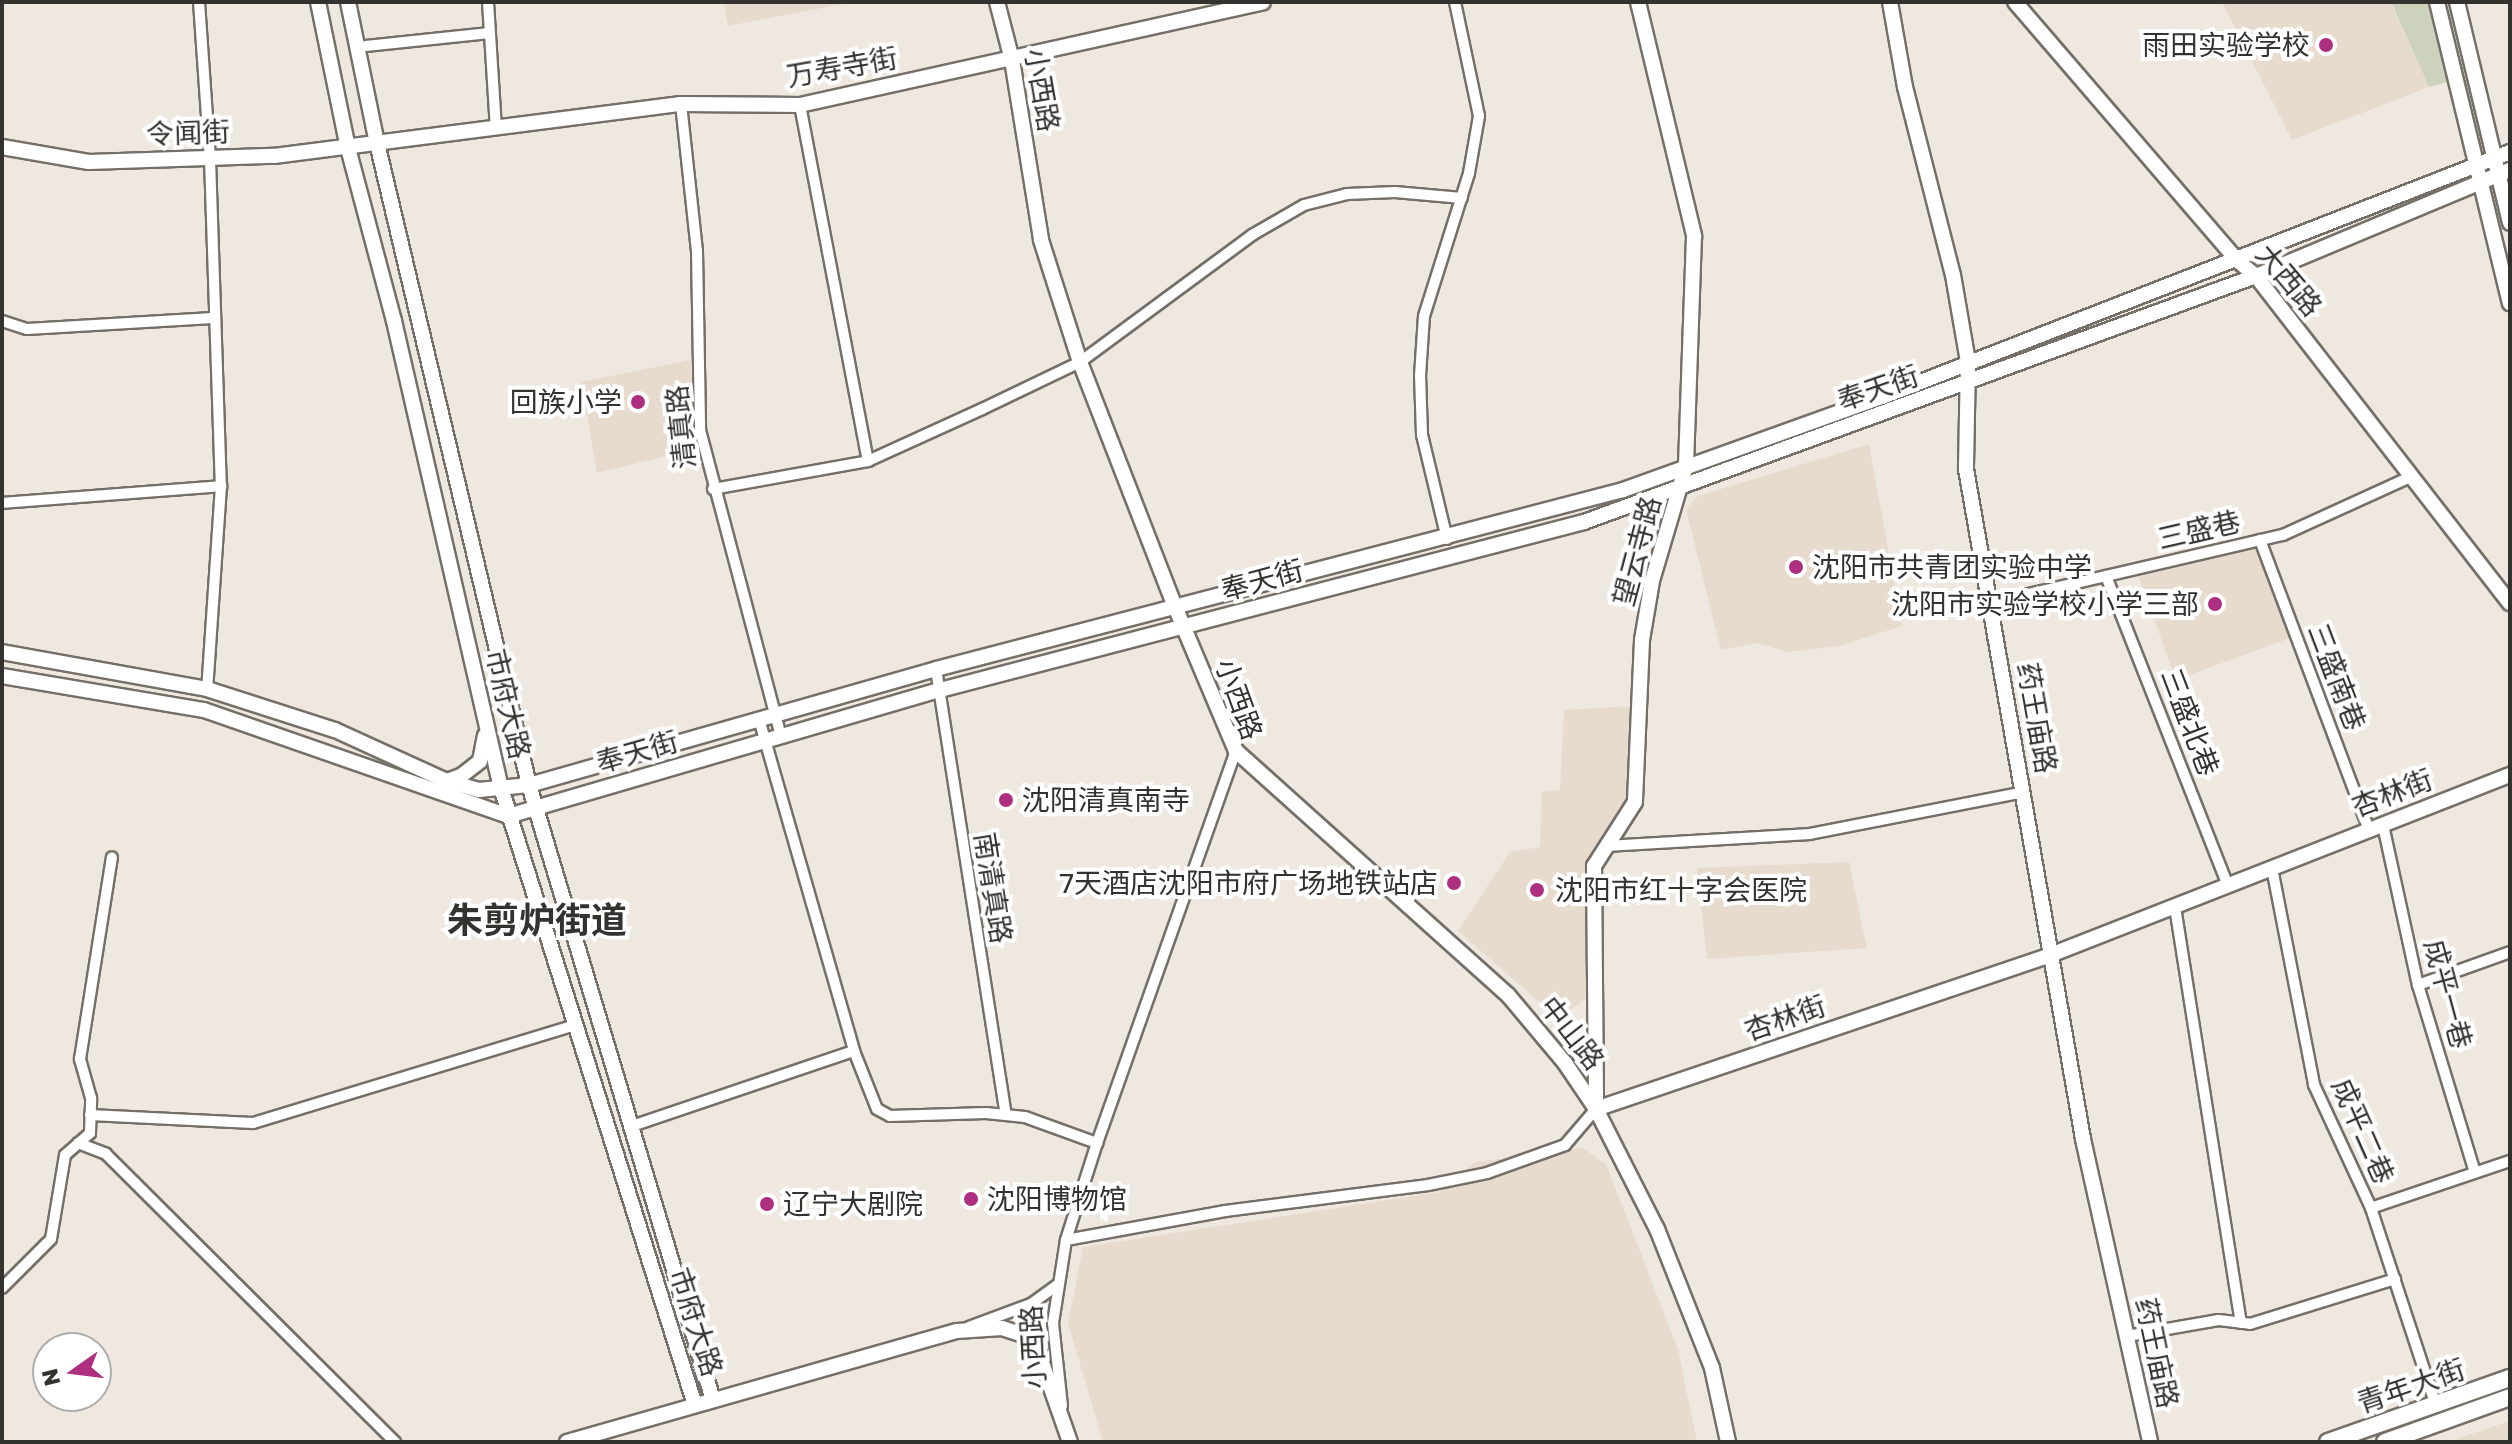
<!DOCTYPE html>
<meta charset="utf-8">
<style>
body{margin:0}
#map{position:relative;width:2512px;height:1444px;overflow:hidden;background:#eee8e0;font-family:"Golos Text","Noto Sans SC",sans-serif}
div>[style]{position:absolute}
.built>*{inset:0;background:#e7dbce}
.green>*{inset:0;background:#ccd2bb}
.roads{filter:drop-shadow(2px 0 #756f69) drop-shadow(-2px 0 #756f69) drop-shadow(0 2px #756f69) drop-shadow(0 -2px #756f69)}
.street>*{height:10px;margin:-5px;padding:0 5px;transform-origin:5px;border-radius:5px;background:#fff}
.secondary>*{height:14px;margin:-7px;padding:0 7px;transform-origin:7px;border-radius:7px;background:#fff}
.primary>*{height:16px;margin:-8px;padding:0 8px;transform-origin:8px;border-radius:8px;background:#fff}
.dots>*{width:22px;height:22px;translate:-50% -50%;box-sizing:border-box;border:4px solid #fff;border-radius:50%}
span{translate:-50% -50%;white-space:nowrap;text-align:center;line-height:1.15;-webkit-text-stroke:8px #fff;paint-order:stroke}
.poi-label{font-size:28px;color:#34322f}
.right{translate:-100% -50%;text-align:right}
.left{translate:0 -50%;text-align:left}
.street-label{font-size:28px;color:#34322f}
.district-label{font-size:36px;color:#34322f;font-weight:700}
.frame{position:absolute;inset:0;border:4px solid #34322f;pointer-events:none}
.north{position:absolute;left:32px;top:1332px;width:80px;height:80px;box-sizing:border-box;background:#fff;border:2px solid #aeadac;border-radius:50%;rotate:256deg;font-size:22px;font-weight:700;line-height:32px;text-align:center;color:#34322f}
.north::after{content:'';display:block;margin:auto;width:28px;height:36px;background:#ae2f7f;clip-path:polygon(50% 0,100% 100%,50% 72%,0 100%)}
</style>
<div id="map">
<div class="built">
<i style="clip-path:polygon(724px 2px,853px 2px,728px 26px)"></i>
<i style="clip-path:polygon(2222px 2px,2390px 2px,2429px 87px,2292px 140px)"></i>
<i style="clip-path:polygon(691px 360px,695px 449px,597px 473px,581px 382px)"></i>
<i style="clip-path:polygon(1869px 444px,1902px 626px,1840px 646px,1788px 652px,1757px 643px,1721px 650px,1686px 509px,1698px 496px)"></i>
<i style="clip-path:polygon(2258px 543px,2293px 637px,2176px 680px,2137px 572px)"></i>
<i style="clip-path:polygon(1632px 706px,1630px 801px,1592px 857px,1588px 997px,1558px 1018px,1458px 931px,1510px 852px,1540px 847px,1542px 791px,1560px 790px,1564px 710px)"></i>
<i style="clip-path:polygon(1849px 862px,1867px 948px,1707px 959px,1697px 868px)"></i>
<i style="clip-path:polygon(1582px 1148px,1606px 1164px,1678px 1349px,1697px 1442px,1103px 1442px,1068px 1323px,1083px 1247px,1440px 1192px,1475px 1162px)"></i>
<i style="clip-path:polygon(2510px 1421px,2510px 1442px,2447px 1442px)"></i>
</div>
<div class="green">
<i style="clip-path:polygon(2391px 2px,2430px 2px,2451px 81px,2429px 87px)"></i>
</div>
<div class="roads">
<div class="street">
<i style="left:199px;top:2px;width:157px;rotate:86deg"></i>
<i style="left:210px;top:159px;width:327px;rotate:88.1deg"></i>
<i style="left:221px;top:486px;width:203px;rotate:93.9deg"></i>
<i style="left:488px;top:2px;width:126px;rotate:86.4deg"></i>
<i style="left:366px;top:46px;width:124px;rotate:-6deg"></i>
<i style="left:681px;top:104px;width:148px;rotate:83.8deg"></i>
<i style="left:697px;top:251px;width:179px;rotate:89deg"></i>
<i style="left:700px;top:430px;width:317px;rotate:75.2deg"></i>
<i style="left:800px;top:105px;width:362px;rotate:79.2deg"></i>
<i style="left:2px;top:321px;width:26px;rotate:18deg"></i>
<i style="left:27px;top:329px;width:186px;rotate:-3.4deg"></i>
<i style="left:713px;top:489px;width:158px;rotate:-10.2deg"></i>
<i style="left:868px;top:461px;width:125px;rotate:-24.5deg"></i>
<i style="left:982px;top:409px;width:109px;rotate:-25.6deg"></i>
<i style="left:1080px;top:362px;width:214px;rotate:-36.4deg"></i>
<i style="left:1252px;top:235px;width:60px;rotate:-30deg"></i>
<i style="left:1304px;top:205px;width:44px;rotate:-14.3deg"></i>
<i style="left:1347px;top:194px;width:48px;rotate:-2.4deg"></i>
<i style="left:1395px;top:192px;width:67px;rotate:5.1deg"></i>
<i style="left:2px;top:503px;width:220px;rotate:-4.4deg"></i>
<i style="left:1447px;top:539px;width:107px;rotate:-103.5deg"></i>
<i style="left:1422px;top:435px;width:59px;rotate:-91.9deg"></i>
<i style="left:1420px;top:376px;width:60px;rotate:-86.2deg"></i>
<i style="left:1424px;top:316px;width:150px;rotate:-72.5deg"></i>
<i style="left:1469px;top:173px;width:58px;rotate:-80deg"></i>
<i style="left:1479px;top:116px;width:116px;rotate:-101.9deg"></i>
<i style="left:2260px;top:540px;width:310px;rotate:69.4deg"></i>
<i style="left:2106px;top:576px;width:333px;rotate:68.5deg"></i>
<i style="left:1990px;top:603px;width:301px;rotate:-13.1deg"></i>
<i style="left:2283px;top:535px;width:140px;rotate:-24.5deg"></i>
<i style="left:936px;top:669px;width:451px;rotate:81.1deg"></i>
<i style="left:759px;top:719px;width:345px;rotate:74deg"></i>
<i style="left:854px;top:1051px;width:62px;rotate:68.4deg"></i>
<i style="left:877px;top:1109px;width:15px;rotate:28deg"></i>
<i style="left:890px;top:1116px;width:96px;rotate:-1.8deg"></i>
<i style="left:986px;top:1113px;width:39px;rotate:6deg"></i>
<i style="left:1025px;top:1117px;width:77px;rotate:19.9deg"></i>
<i style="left:2383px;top:825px;width:164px;rotate:77.7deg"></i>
<i style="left:2418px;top:985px;width:196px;rotate:73.1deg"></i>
<i style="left:1607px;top:846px;width:203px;rotate:-3.4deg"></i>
<i style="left:1810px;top:834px;width:218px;rotate:-11.1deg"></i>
<i style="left:2272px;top:868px;width:221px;rotate:79deg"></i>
<i style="left:2314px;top:1085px;width:136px;rotate:65.1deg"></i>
<i style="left:2371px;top:1208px;width:208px;rotate:71.8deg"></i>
<i style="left:2175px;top:907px;width:421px;rotate:81deg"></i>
<i style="left:2418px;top:985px;width:98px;rotate:-19.7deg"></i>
<i style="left:90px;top:1115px;width:163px;rotate:2.8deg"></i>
<i style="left:253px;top:1123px;width:337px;rotate:-16.9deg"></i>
<i style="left:629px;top:1127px;width:237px;rotate:-18.7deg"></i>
<i style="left:78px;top:1143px;width:30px;rotate:21deg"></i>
<i style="left:106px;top:1154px;width:408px;rotate:44.9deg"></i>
<i style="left:2371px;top:1208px;width:147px;rotate:-18.7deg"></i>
<i style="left:1066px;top:1240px;width:162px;rotate:-10.3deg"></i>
<i style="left:1225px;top:1211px;width:205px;rotate:-7.3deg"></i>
<i style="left:1428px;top:1185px;width:60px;rotate:-11.5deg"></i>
<i style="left:1487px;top:1173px;width:83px;rotate:-19.7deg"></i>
<i style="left:1565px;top:1145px;width:48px;rotate:-49.3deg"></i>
<i style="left:2px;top:1288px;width:69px;rotate:-45deg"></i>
<i style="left:51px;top:1239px;width:85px;rotate:-80.5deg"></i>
<i style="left:65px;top:1155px;width:33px;rotate:-41deg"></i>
<i style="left:90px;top:1133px;width:35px;rotate:-88deg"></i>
<i style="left:91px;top:1098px;width:41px;rotate:-105.8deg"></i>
<i style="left:80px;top:1059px;width:204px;rotate:-81deg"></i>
<i style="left:969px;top:1327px;width:66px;rotate:-20.4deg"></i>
<i style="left:1031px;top:1304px;width:32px;rotate:-36deg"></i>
<i style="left:2127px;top:1336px;width:93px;rotate:-9.9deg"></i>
<i style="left:2219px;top:1320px;width:31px;rotate:7deg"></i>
<i style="left:2250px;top:1324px;width:152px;rotate:-17.2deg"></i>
<i style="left:1062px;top:1406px;width:83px;rotate:-96.2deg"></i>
<i style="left:1053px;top:1323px;width:84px;rotate:-81.1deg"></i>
<i style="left:1066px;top:1240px;width:102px;rotate:-72.3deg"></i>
<i style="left:1097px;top:1143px;width:416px;rotate:-70.5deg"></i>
</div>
<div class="secondary">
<i style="left:318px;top:2px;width:149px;rotate:78.4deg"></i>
<i style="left:348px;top:148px;width:179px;rotate:75.1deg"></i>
<i style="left:394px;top:321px;width:479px;rotate:77.1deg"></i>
<i style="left:501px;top:788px;width:647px;rotate:72.55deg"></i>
<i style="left:348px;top:2px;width:144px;rotate:78.4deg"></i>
<i style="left:377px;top:143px;width:660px;rotate:76.68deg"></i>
<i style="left:529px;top:785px;width:642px;rotate:73.34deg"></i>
<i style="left:997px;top:2px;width:60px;rotate:75.5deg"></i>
<i style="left:1012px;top:60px;width:182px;rotate:80.8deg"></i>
<i style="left:1041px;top:240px;width:128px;rotate:72.3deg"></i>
<i style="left:1080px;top:362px;width:265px;rotate:68.8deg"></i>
<i style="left:1176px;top:609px;width:154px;rotate:67.1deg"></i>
<i style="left:1236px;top:751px;width:365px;rotate:41.9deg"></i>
<i style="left:1508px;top:995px;width:89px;rotate:50deg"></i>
<i style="left:1565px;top:1063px;width:55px;rotate:56deg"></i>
<i style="left:1596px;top:1109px;width:135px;rotate:63.1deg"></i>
<i style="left:1657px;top:1229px;width:149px;rotate:68.4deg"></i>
<i style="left:1712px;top:1368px;width:76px;rotate:77.8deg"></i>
<i style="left:1638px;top:2px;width:241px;rotate:76.5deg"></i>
<i style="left:1694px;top:236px;width:230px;rotate:92deg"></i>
<i style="left:1686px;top:466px;width:120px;rotate:106.5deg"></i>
<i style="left:1652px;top:581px;width:60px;rotate:99.6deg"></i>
<i style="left:1642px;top:640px;width:162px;rotate:92.5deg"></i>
<i style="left:1635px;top:802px;width:76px;rotate:122.6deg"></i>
<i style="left:1594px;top:866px;width:243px;rotate:89.5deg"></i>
<i style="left:1596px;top:1109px;width:483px;rotate:-18.7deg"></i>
<i style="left:2053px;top:954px;width:491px;rotate:-21.4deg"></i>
<i style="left:1890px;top:2px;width:86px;rotate:80deg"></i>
<i style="left:1905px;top:87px;width:194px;rotate:75.7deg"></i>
<i style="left:1953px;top:275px;width:88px;rotate:80.2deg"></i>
<i style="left:1968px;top:362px;width:107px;rotate:91.1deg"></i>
<i style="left:1966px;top:469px;width:680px;rotate:80.09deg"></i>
<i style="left:2083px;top:1139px;width:310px;rotate:77.5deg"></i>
<i style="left:2015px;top:2px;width:342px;rotate:49.3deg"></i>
<i style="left:2238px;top:261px;width:23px;rotate:40deg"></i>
<i style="left:2256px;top:276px;width:414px;rotate:52.2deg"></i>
<i style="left:2437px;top:2px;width:310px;rotate:76.4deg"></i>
<i style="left:2457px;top:2px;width:227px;rotate:76.5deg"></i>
<i style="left:2px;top:147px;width:88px;rotate:9.8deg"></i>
<i style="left:89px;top:162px;width:185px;rotate:-1.9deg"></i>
<i style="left:274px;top:156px;width:410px;rotate:-7.3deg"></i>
<i style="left:681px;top:104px;width:119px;rotate:0.5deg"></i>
<i style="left:800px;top:105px;width:474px;rotate:-12.5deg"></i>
<i style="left:2px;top:652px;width:208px;rotate:10.2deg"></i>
<i style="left:207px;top:689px;width:134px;rotate:17.8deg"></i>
<i style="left:335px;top:730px;width:123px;rotate:24.5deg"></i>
<i style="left:447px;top:781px;width:33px;rotate:16deg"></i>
<i style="left:479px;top:790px;width:50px;rotate:-5.7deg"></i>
<i style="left:529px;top:785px;width:423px;rotate:-15.9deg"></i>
<i style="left:936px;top:669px;width:710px;rotate:-14.6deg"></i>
<i style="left:1623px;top:490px;width:275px;rotate:-19.8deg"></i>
<i style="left:1882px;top:397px;width:674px;rotate:-21.31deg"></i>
<i style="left:2px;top:676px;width:205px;rotate:9.6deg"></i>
<i style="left:204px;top:710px;width:322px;rotate:19.2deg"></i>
<i style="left:508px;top:816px;width:450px;rotate:-16.3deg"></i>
<i style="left:940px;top:690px;width:666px;rotate:-14.62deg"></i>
<i style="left:1584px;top:522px;width:716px;rotate:-20.11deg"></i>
<i style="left:2256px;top:276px;width:275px;rotate:-22.7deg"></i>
<i style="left:447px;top:781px;width:15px;rotate:-20deg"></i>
<i style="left:461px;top:776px;width:24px;rotate:-38deg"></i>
<i style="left:480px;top:761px;width:26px;rotate:-79deg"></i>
<i style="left:567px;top:1442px;width:405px;rotate:-15.9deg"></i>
<i style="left:957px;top:1331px;width:45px;rotate:-3.8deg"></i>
<i style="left:1002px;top:1328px;width:22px;rotate:18deg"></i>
<i style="left:1023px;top:1335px;width:25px;rotate:50deg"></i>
<i style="left:1039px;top:1354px;width:93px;rotate:70.6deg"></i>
</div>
<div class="primary">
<i style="left:2328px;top:1442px;width:193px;rotate:-19.4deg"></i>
<i style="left:2385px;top:1442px;width:133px;rotate:-19.8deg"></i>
</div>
</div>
<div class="dots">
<i style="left:2326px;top:45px;background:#ae2f7f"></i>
<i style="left:638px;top:402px;background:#ae2f7f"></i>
<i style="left:1796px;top:567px;background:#ae2f7f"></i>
<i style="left:2215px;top:604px;background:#ae2f7f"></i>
<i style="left:1006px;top:800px;background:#ae2f7f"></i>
<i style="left:1454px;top:883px;background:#ae2f7f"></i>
<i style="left:1537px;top:890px;background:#ae2f7f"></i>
<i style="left:971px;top:1199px;background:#ae2f7f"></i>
<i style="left:767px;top:1204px;background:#ae2f7f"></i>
</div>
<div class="poi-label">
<span class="right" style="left:2310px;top:45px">雨田实验学校</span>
<span class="right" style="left:622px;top:402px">回族小学</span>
<span class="left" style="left:1812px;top:567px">沈阳市共青团实验中学</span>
<span class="right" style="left:2199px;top:604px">沈阳市实验学校小学三部</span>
<span class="left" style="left:1022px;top:800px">沈阳清真南寺</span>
<span class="right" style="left:1438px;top:883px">7天酒店沈阳市府广场地铁站店</span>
<span class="left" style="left:1555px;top:890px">沈阳市红十字会医院</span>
<span class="left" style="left:987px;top:1199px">沈阳博物馆</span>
<span class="left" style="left:783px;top:1204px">辽宁大剧院</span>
</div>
<div class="street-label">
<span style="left:842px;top:67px;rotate:-10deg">万寿寺街</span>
<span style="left:1042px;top:90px;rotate:80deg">小西路</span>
<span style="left:188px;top:133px;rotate:-2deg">令闻街</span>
<span style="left:2289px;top:280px;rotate:50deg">大西路</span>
<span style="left:1878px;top:388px;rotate:-19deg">奉天街</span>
<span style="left:681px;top:427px;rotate:-96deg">清真路</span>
<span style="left:2199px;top:530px;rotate:-13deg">三盛巷</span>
<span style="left:1637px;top:551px;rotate:-75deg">望云寺路</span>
<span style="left:1262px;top:580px;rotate:-15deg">奉天街</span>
<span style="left:2337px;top:677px;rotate:69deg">三盛南巷</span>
<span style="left:1239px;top:699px;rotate:70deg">小西路</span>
<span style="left:508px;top:704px;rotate:77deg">市府大路</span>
<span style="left:2037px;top:718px;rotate:80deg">药王庙路</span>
<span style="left:2190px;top:722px;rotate:69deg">三盛北巷</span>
<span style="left:637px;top:752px;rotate:-16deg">奉天街</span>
<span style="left:2392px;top:793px;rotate:-21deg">杏林街</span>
<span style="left:993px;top:888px;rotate:81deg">南清真路</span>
<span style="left:2448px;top:994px;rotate:75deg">成平一巷</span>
<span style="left:1785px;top:1018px;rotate:-19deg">杏林街</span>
<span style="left:1572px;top:1033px;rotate:52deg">中山路</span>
<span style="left:2363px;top:1131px;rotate:66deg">成平二巷</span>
<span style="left:696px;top:1322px;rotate:72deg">市府大路</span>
<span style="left:1033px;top:1347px;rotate:-93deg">小西路</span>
<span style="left:2157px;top:1353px;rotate:78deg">药王庙路</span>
<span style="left:2411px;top:1386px;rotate:-19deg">青年大街</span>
</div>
<div class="district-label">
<span style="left:537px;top:920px">朱剪炉街道</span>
</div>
<div class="frame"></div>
<div class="north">N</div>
</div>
